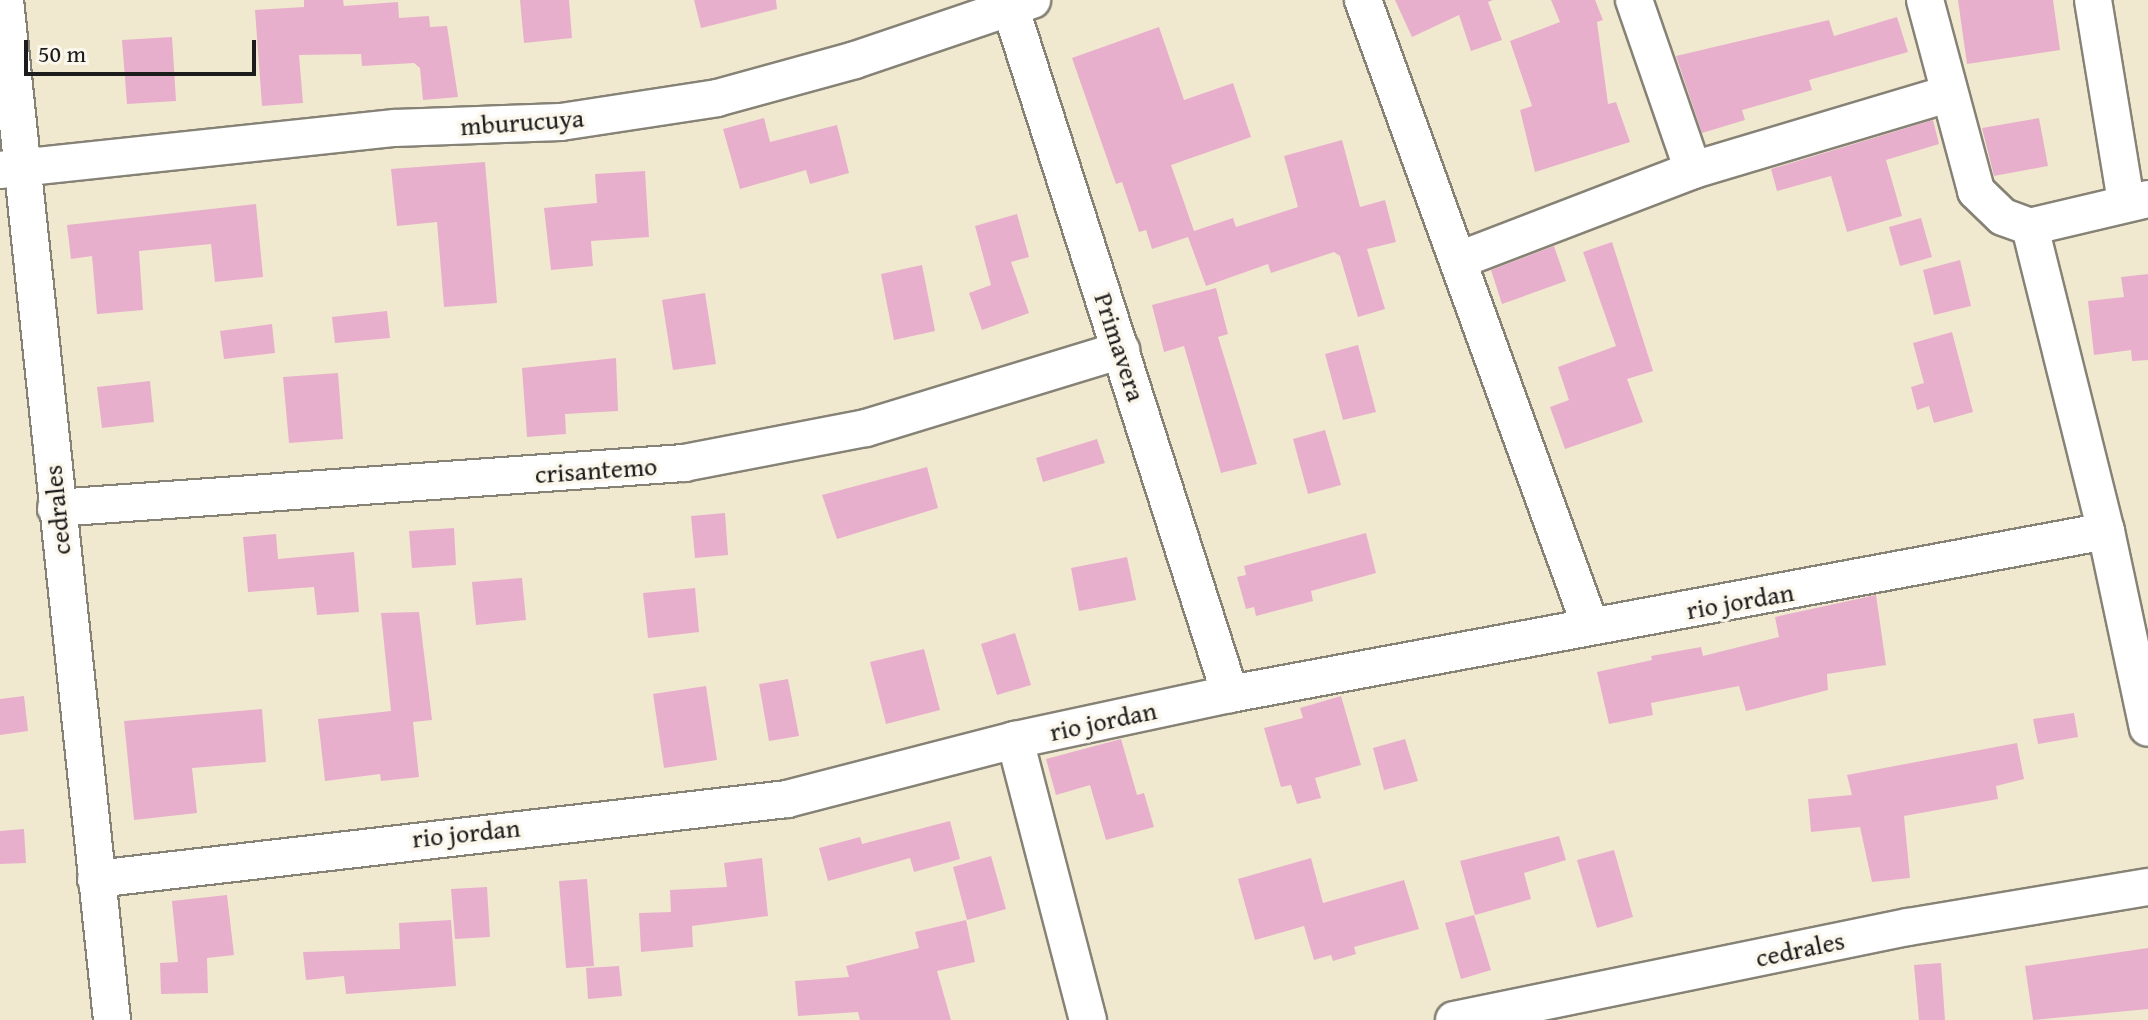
<!DOCTYPE html>
<style>
body{margin:0}
#map{position:relative;width:2148px;height:1020px;overflow:hidden;background:#f0e9cf;font-family:"Gentium Book Plus",serif}
div>[style]{position:absolute}
.building>*{inset:0;background:#e8afcc}
.roads{filter:drop-shadow(2px 0 #868276) drop-shadow(-2px 0 #868276) drop-shadow(0 2px #868276) drop-shadow(0 -2px #868276)}
.street>*{height:36px;margin:-18px;padding:0 18px;transform-origin:18px;border-radius:18px;background:#fff}
span{translate:-50% -50%;white-space:nowrap;text-align:center;line-height:1.15;-webkit-text-stroke:7px #fbf7ec;paint-order:stroke}
.street-label{font-size:26px;color:#1c1c1c}
.scale{position:absolute;left:24px;top:40px;width:232px;height:36px;box-sizing:border-box;border:4px solid #1c1c1c;border-top:0;padding-left:10px;font-size:24px;line-height:28px;white-space:nowrap;color:#1c1c1c;-webkit-text-stroke:6px #fbf7ec;paint-order:stroke}
</style>
<div id="map">
<div class="building">
<i style="clip-path:polygon(304px 0,343px 0,344px 6px,398px 2px,399px 18px,429px 16px,430px 27px,447px 26px,458px 97px,423px 100px,420px 68px,414px 63px,362px 66px,361px 54px,299px 55px,303px 103px,262px 106px,255px 10px,304px 7px)"></i>
<i style="clip-path:polygon(520px 0,569px 0,572px 38px,524px 43px)"></i>
<i style="clip-path:polygon(694px 0,776px 0,777px 9px,701px 28px)"></i>
<i style="clip-path:polygon(1395px 0,1493px 0,1488px 2px,1502px 40px,1471px 51px,1459px 15px,1412px 37px)"></i>
<i style="clip-path:polygon(1551px 0,1595px 0,1603px 20px,1597px 22px,1608px 104px,1616px 102px,1630px 142px,1535px 172px,1520px 110px,1532px 106px,1510px 41px,1560px 22px)"></i>
<i style="clip-path:polygon(1958px 0,2053px 0,2060px 50px,1967px 64px)"></i>
<i style="clip-path:polygon(1897px 17px,1908px 52px,1809px 80px,1812px 90px,1742px 110px,1745px 120px,1702px 133px,1676px 56px,1829px 20px,1834px 36px)"></i>
<i style="clip-path:polygon(1159px 27px,1184px 100px,1233px 83px,1251px 137px,1171px 165px,1194px 231px,1233px 218px,1236px 227px,1298px 207px,1284px 156px,1342px 140px,1360px 207px,1385px 200px,1396px 242px,1367px 249px,1385px 309px,1358px 317px,1340px 256px,1334px 252px,1271px 273px,1268px 264px,1206px 286px,1188px 237px,1152px 249px,1146px 230px,1139px 232px,1122px 182px,1116px 184px,1072px 58px)"></i>
<i style="clip-path:polygon(172px 37px,176px 101px,127px 104px,122px 40px)"></i>
<i style="clip-path:polygon(764px 118px,770px 142px,837px 125px,849px 173px,810px 184px,806px 170px,740px 189px,723px 129px)"></i>
<i style="clip-path:polygon(2039px 118px,2048px 166px,1994px 176px,1982px 128px)"></i>
<i style="clip-path:polygon(1933px 120px,1939px 144px,1886px 160px,1902px 216px,1847px 232px,1831px 176px,1777px 191px,1771px 169px)"></i>
<i style="clip-path:polygon(485px 162px,497px 303px,444px 307px,437px 222px,397px 226px,391px 169px)"></i>
<i style="clip-path:polygon(645px 171px,649px 237px,591px 241px,593px 266px,551px 270px,544px 208px,597px 203px,595px 174px)"></i>
<i style="clip-path:polygon(256px 204px,263px 277px,215px 282px,211px 244px,139px 251px,143px 310px,97px 314px,92px 256px,71px 259px,67px 225px)"></i>
<i style="clip-path:polygon(1017px 214px,1029px 257px,1011px 262px,1029px 313px,982px 330px,969px 293px,991px 285px,975px 226px)"></i>
<i style="clip-path:polygon(1921px 218px,1932px 257px,1900px 266px,1889px 227px)"></i>
<i style="clip-path:polygon(1612px 242px,1653px 371px,1627px 379px,1643px 422px,1565px 449px,1550px 407px,1569px 400px,1558px 367px,1616px 346px,1583px 252px)"></i>
<i style="clip-path:polygon(1554px 246px,1566px 281px,1502px 304px,1491px 270px)"></i>
<i style="clip-path:polygon(1960px 260px,1971px 306px,1934px 315px,1923px 270px)"></i>
<i style="clip-path:polygon(922px 265px,935px 331px,894px 340px,881px 274px)"></i>
<i style="clip-path:polygon(2148px 274px,2148px 360px,2132px 361px,2131px 350px,2094px 355px,2088px 301px,2124px 297px,2121px 277px)"></i>
<i style="clip-path:polygon(1216px 288px,1228px 334px,1218px 337px,1257px 464px,1221px 473px,1184px 346px,1164px 352px,1152px 305px)"></i>
<i style="clip-path:polygon(705px 293px,716px 364px,673px 370px,662px 300px)"></i>
<i style="clip-path:polygon(387px 311px,390px 338px,335px 343px,332px 317px)"></i>
<i style="clip-path:polygon(272px 324px,275px 353px,224px 359px,220px 331px)"></i>
<i style="clip-path:polygon(1952px 332px,1973px 412px,1934px 423px,1929px 406px,1917px 410px,1911px 387px,1924px 383px,1913px 343px)"></i>
<i style="clip-path:polygon(1358px 345px,1376px 412px,1343px 420px,1325px 354px)"></i>
<i style="clip-path:polygon(616px 358px,618px 411px,565px 414px,566px 434px,527px 437px,522px 368px)"></i>
<i style="clip-path:polygon(338px 373px,343px 439px,289px 443px,283px 377px)"></i>
<i style="clip-path:polygon(150px 381px,154px 422px,102px 428px,97px 387px)"></i>
<i style="clip-path:polygon(1325px 430px,1341px 485px,1308px 494px,1293px 439px)"></i>
<i style="clip-path:polygon(1097px 439px,1105px 463px,1043px 482px,1036px 458px)"></i>
<i style="clip-path:polygon(927px 467px,938px 508px,837px 539px,822px 495px)"></i>
<i style="clip-path:polygon(725px 513px,728px 555px,695px 558px,691px 516px)"></i>
<i style="clip-path:polygon(454px 528px,456px 565px,412px 568px,409px 531px)"></i>
<i style="clip-path:polygon(1366px 533px,1376px 573px,1311px 591px,1313px 601px,1256px 616px,1254px 607px,1246px 609px,1237px 577px,1246px 575px,1244px 566px)"></i>
<i style="clip-path:polygon(276px 534px,278px 559px,354px 552px,359px 612px,317px 615px,314px 587px,248px 592px,243px 537px)"></i>
<i style="clip-path:polygon(1127px 557px,1136px 600px,1079px 611px,1071px 568px)"></i>
<i style="clip-path:polygon(522px 578px,526px 620px,476px 625px,472px 582px)"></i>
<i style="clip-path:polygon(695px 588px,699px 632px,648px 638px,643px 593px)"></i>
<i style="clip-path:polygon(1876px 595px,1886px 665px,1827px 674px,1828px 690px,1746px 711px,1739px 686px,1651px 703px,1653px 715px,1609px 724px,1597px 672px,1652px 660px,1651px 656px,1701px 647px,1703px 656px,1779px 637px,1775px 617px)"></i>
<i style="clip-path:polygon(419px 612px,432px 720px,413px 722px,419px 777px,381px 781px,380px 774px,325px 781px,318px 719px,391px 711px,381px 613px)"></i>
<i style="clip-path:polygon(1015px 633px,1031px 685px,997px 695px,981px 644px)"></i>
<i style="clip-path:polygon(924px 649px,940px 710px,886px 724px,870px 662px)"></i>
<i style="clip-path:polygon(788px 679px,799px 736px,769px 741px,759px 684px)"></i>
<i style="clip-path:polygon(706px 686px,717px 760px,664px 768px,653px 694px)"></i>
<i style="clip-path:polygon(24px 696px,28px 731px,0 735px,0 699px)"></i>
<i style="clip-path:polygon(1341px 696px,1361px 765px,1315px 778px,1321px 798px,1297px 804px,1291px 785px,1281px 787px,1264px 728px,1303px 718px,1300px 708px)"></i>
<i style="clip-path:polygon(262px 709px,266px 762px,192px 768px,197px 813px,134px 820px,124px 721px)"></i>
<i style="clip-path:polygon(2074px 713px,2078px 737px,2038px 744px,2033px 719px)"></i>
<i style="clip-path:polygon(1121px 739px,1137px 795px,1144px 793px,1154px 827px,1106px 840px,1090px 785px,1056px 795px,1046px 759px)"></i>
<i style="clip-path:polygon(1405px 739px,1418px 781px,1384px 790px,1373px 748px)"></i>
<i style="clip-path:polygon(2017px 743px,2024px 779px,1996px 786px,1998px 799px,1904px 816px,1910px 878px,1872px 882px,1860px 827px,1811px 832px,1808px 799px,1852px 795px,1847px 775px)"></i>
<i style="clip-path:polygon(950px 821px,960px 859px,914px 872px,910px 858px,828px 881px,819px 848px,860px 837px,862px 844px)"></i>
<i style="clip-path:polygon(24px 829px,26px 863px,0 864px,0 831px)"></i>
<i style="clip-path:polygon(1559px 836px,1566px 860px,1524px 873px,1531px 899px,1475px 915px,1460px 861px)"></i>
<i style="clip-path:polygon(1614px 850px,1633px 917px,1597px 928px,1577px 860px)"></i>
<i style="clip-path:polygon(991px 856px,1006px 909px,967px 920px,953px 867px)"></i>
<i style="clip-path:polygon(762px 858px,768px 916px,692px 926px,693px 947px,641px 952px,639px 913px,671px 912px,670px 890px,727px 887px,724px 863px)"></i>
<i style="clip-path:polygon(1311px 858px,1323px 903px,1404px 880px,1419px 929px,1354px 947px,1356px 954px,1333px 961px,1331px 955px,1314px 960px,1304px 926px,1255px 940px,1238px 879px)"></i>
<i style="clip-path:polygon(587px 879px,594px 966px,566px 968px,559px 881px)"></i>
<i style="clip-path:polygon(487px 887px,490px 937px,455px 939px,451px 889px)"></i>
<i style="clip-path:polygon(227px 895px,234px 955px,207px 958px,208px 993px,161px 994px,160px 963px,178px 962px,172px 901px)"></i>
<i style="clip-path:polygon(1474px 915px,1491px 970px,1461px 979px,1445px 923px)"></i>
<i style="clip-path:polygon(451px 920px,456px 986px,346px 994px,344px 976px,306px 980px,303px 952px,400px 949px,399px 923px)"></i>
<i style="clip-path:polygon(966px 920px,975px 962px,937px 971px,951px 1020px,860px 1020px,858px 1012px,798px 1016px,795px 981px,849px 977px,846px 966px,919px 948px,915px 932px)"></i>
<i style="clip-path:polygon(2148px 948px,2148px 1009px,2033px 1020px,2025px 966px)"></i>
<i style="clip-path:polygon(1941px 963px,1945px 1020px,1919px 1020px,1914px 965px)"></i>
<i style="clip-path:polygon(619px 966px,622px 996px,588px 999px,586px 968px)"></i>
</div>
<div class="roads">
<div class="street">
<i style="left:5px;top:0;width:1026px;rotate:84.01deg"></i>
<i style="left:1008px;top:0;width:729px;rotate:72.26deg"></i>
<i style="left:1363px;top:0;width:665px;rotate:70.04deg"></i>
<i style="left:1634px;top:0;width:180px;rotate:70.9deg"></i>
<i style="left:1925px;top:0;width:198px;rotate:75deg"></i>
<i style="left:1976px;top:191px;width:37px;rotate:44deg"></i>
<i style="left:2003px;top:217px;width:29px;rotate:20deg"></i>
<i style="left:2093px;top:0;width:205px;rotate:80.7deg"></i>
<i style="left:0;top:170px;width:397px;rotate:-6.1deg"></i>
<i style="left:395px;top:128px;width:166px;rotate:-2.1deg"></i>
<i style="left:561px;top:122px;width:158px;rotate:-8.7deg"></i>
<i style="left:717px;top:98px;width:143px;rotate:-15.4deg"></i>
<i style="left:855px;top:60px;width:187px;rotate:-18.7deg"></i>
<i style="left:2148px;top:199px;width:121px;rotate:166.7deg"></i>
<i style="left:2030px;top:227px;width:313px;rotate:76deg"></i>
<i style="left:2106px;top:531px;width:201px;rotate:78deg"></i>
<i style="left:1459px;top:260px;width:251px;rotate:-21deg"></i>
<i style="left:1693px;top:170px;width:266px;rotate:-16.6deg"></i>
<i style="left:56px;top:508px;width:630px;rotate:-4.1deg"></i>
<i style="left:684px;top:463px;width:185px;rotate:-10.9deg"></i>
<i style="left:866px;top:428px;width:267px;rotate:-17deg"></i>
<i style="left:1015px;top:740px;width:289px;rotate:75.4deg"></i>
<i style="left:96px;top:879px;width:696px;rotate:-6.6deg"></i>
<i style="left:787px;top:799px;width:236px;rotate:-14.5deg"></i>
<i style="left:1015px;top:740px;width:220px;rotate:-12.1deg"></i>
<i style="left:1230px;top:694px;width:891px;rotate:-10.54deg"></i>
<i style="left:1454px;top:1020px;width:463px;rotate:-11.6deg"></i>
<i style="left:1908px;top:927px;width:243px;rotate:-9.5deg"></i>
</div>
</div>
<div class="street-label">
<span style="left:522px;top:122px;rotate:-4deg">mburucuya</span>
<span style="left:1120px;top:347px;rotate:72deg">Primavera</span>
<span style="left:596px;top:470px;rotate:-4deg">crisantemo</span>
<span style="left:57px;top:510px;rotate:-96deg">cedrales</span>
<span style="left:1740px;top:601px;rotate:-10deg">rio jordan</span>
<span style="left:1103px;top:721px;rotate:-12deg">rio jordan</span>
<span style="left:466px;top:833px;rotate:-6deg">rio jordan</span>
<span style="left:1800px;top:949px;rotate:-12deg">cedrales</span>
</div>
<div class="scale">50 m</div>
</div>
